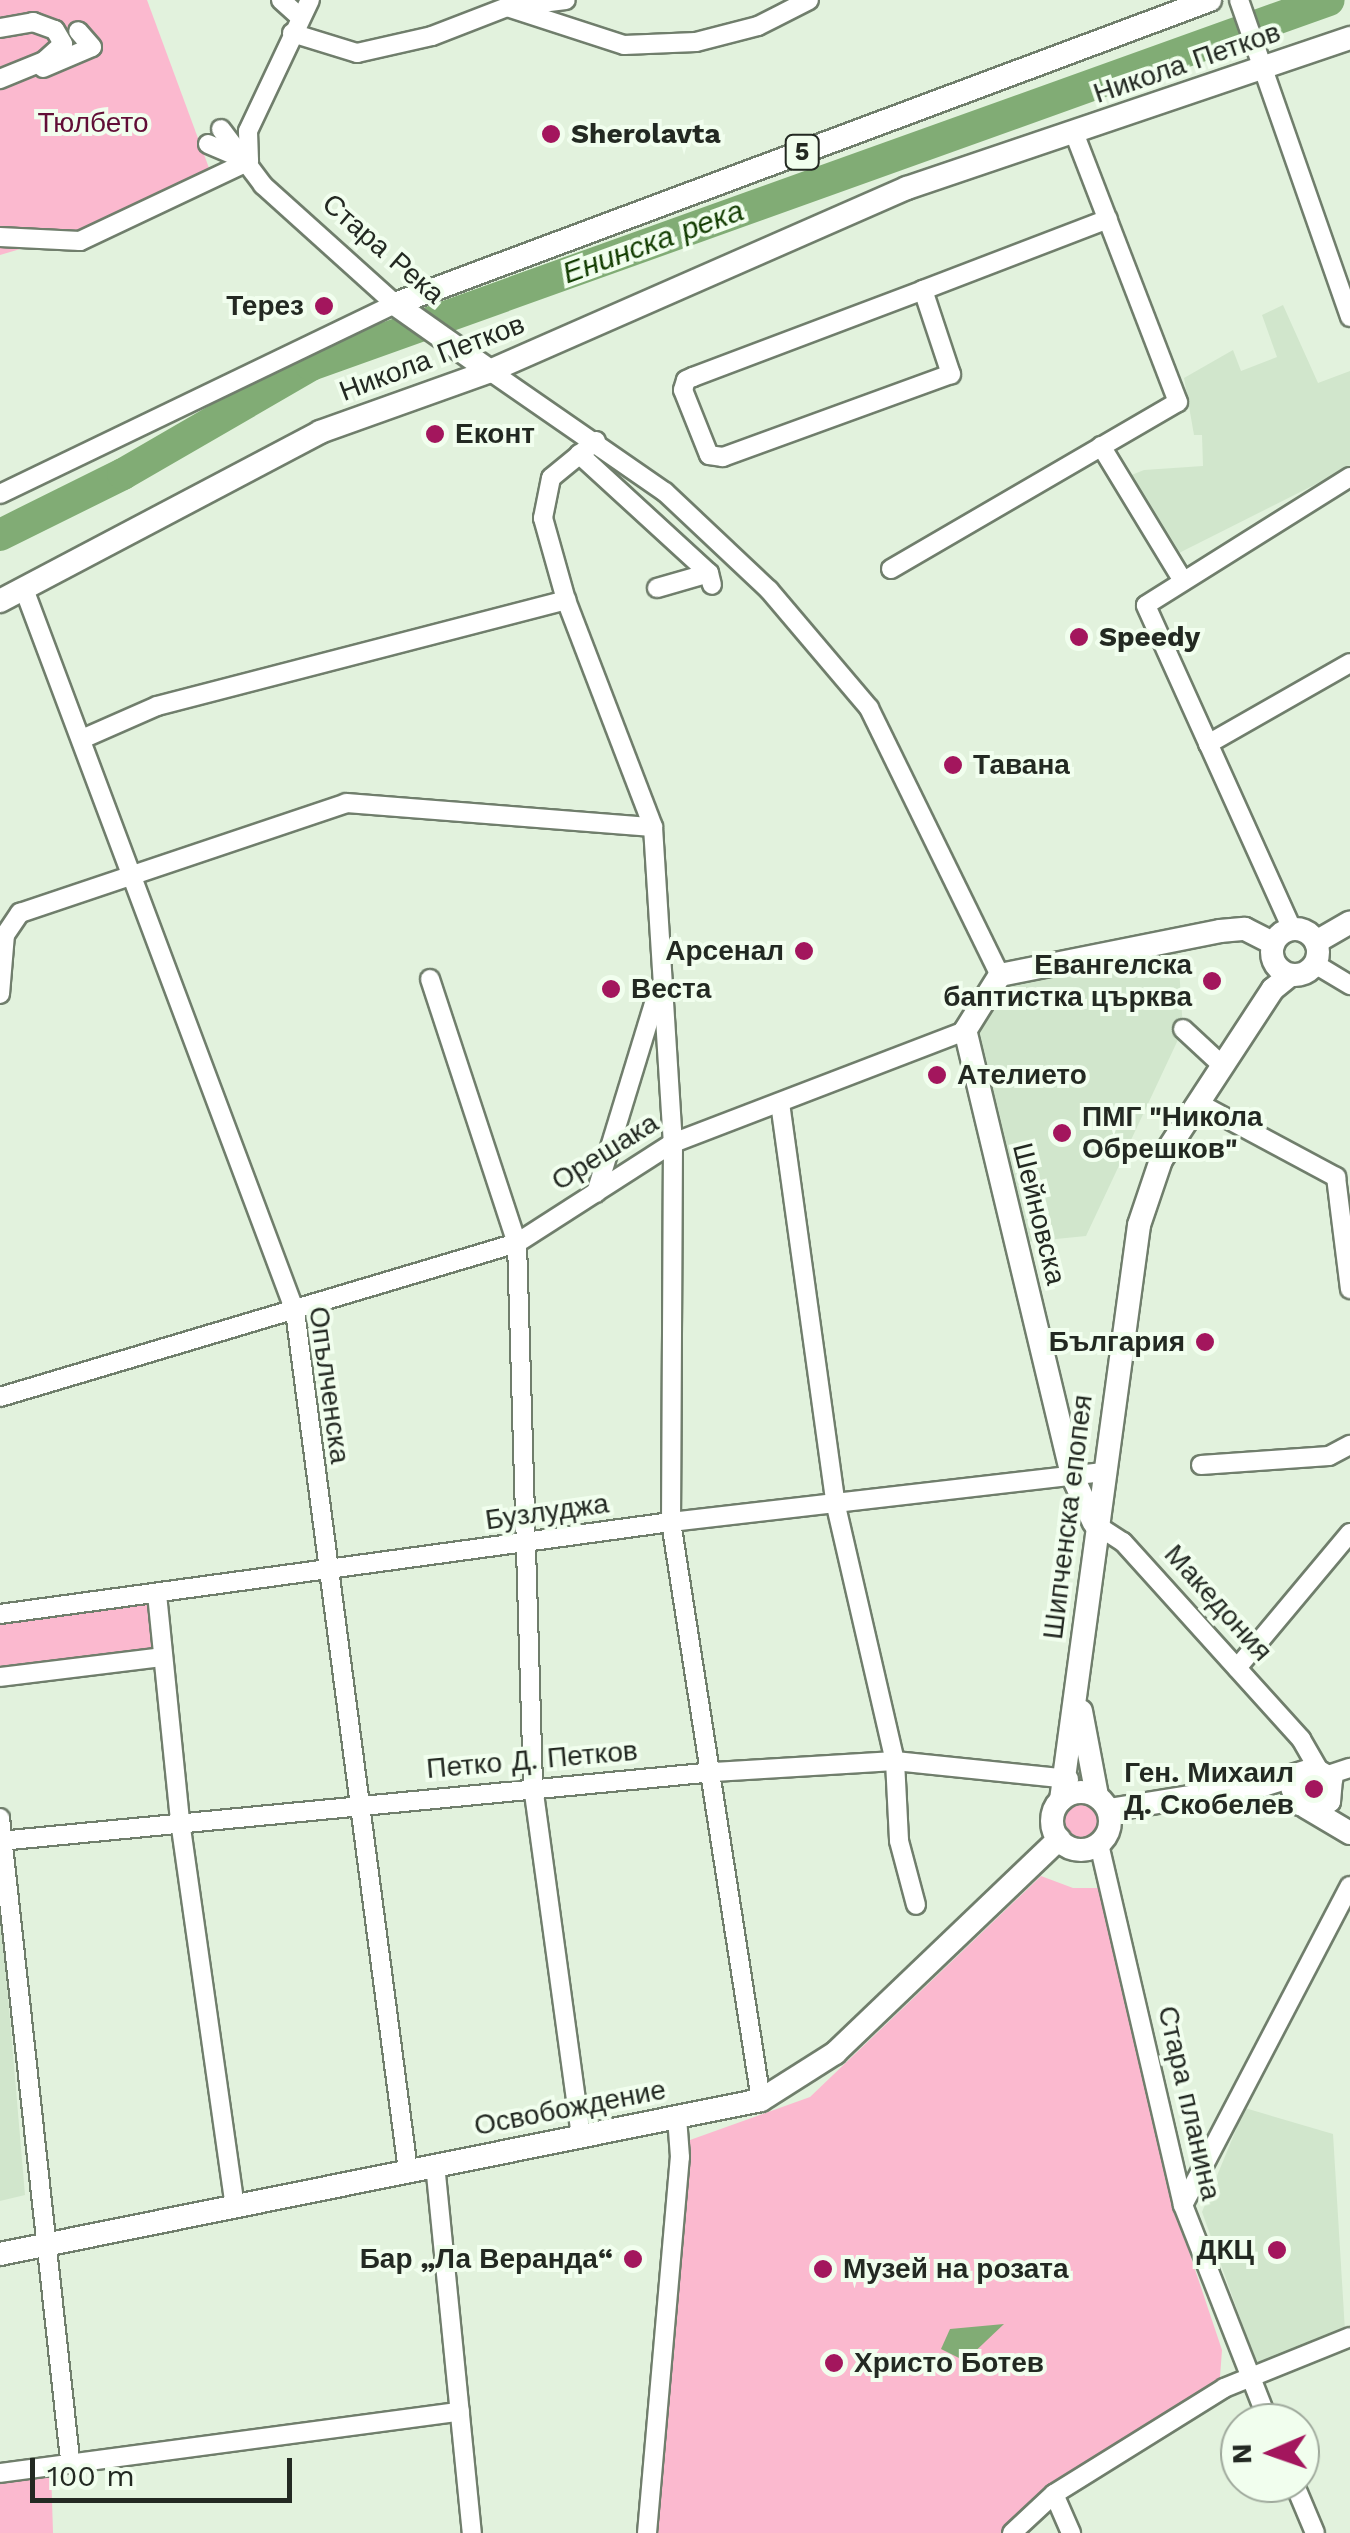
<!DOCTYPE html>
<meta charset="utf-8">
<style>
body{margin:0}
#map{position:relative;width:1350px;height:2533px;overflow:hidden;background:#e2f2dd;font-family:"Work Sans",sans-serif}
div>[style]{position:absolute}
.built>*{inset:0;background:#d1e6cc}
.green>*{inset:0;background:#fbb9cf}
.round{border-radius:50%}
.water>*{inset:0;background:#81ac75}
.river>*{height:32px;margin:-16px;padding:0 16px;transform-origin:16px;border-radius:16px;background:#81ac75}
.roads{filter:drop-shadow(2px 0 #707e6c) drop-shadow(-2px 0 #707e6c) drop-shadow(0 2px #707e6c) drop-shadow(0 -2px #707e6c)}
.minor>*{height:18px;margin:-9px;padding:0 9px;transform-origin:9px;border-radius:9px;background:#fff}
.major>*{height:22px;margin:-11px;padding:0 11px;transform-origin:11px;border-radius:11px;background:#fff}
.major>.ring{margin:-11px;padding:0;box-sizing:content-box;background:none;border:22px solid #fff;border-radius:50%}
.dots>*{width:28px;height:28px;translate:-50% -50%;box-sizing:border-box;border:5px solid #f1feee;border-radius:50%}
span{translate:-50% -50%;white-space:nowrap;text-align:center;line-height:1.15;-webkit-text-stroke:8px #f1feee;paint-order:stroke}
.shield-label span{padding:2px 8px;background:#f1feee;border:2px solid;border-radius:8px;-webkit-text-stroke-width:0}
.shield-label{font-size:25px;color:#232922;font-weight:700}
.street-label{font-size:28px;color:#232922}
.park-label{font-size:28px;color:#610d36}
.poi-label{font-size:28px;color:#232922;font-weight:700}
.left{translate:0 -50%;text-align:left}
.right{translate:-100% -50%;text-align:right}
.water-label{font-size:30px;color:#133d02;font-style:italic}
.north{position:absolute;left:1220px;top:2403px;width:100px;height:100px;box-sizing:border-box;background:#f1feee;border:2px solid #9fa99c;border-radius:50%;rotate:268deg;font-size:28px;font-weight:700;line-height:40px;text-align:center;color:#232922}
.north::after{content:'';display:block;margin:auto;width:35px;height:45px;background:#a3165d;clip-path:polygon(50% 0,100% 100%,50% 72%,0 100%)}
.scale{position:absolute;left:30px;top:2458px;width:262px;height:45px;box-sizing:border-box;border:5px solid #232922;border-top:0;padding-left:12px;font-size:30px;line-height:35px;white-space:nowrap;color:#232922;-webkit-text-stroke:8px #f1feee;paint-order:stroke}
</style>
<div id="map">
<div class="built">
<i style="clip-path:polygon(1283px 305px,1318px 383px,1350px 371px,1350px 467px,1179px 553px,1124px 478px,1144px 470px,1203px 466px,1202px 435px,1194px 435px,1184px 378px,1233px 350px,1241px 371px,1277px 357px,1262px 315px)"></i>
<i style="clip-path:polygon(1177px 937px,1183px 1029px,1086px 1236px,1015px 1243px,965px 1031px,1000px 975px)"></i>
<i style="clip-path:polygon(0 1902px,25px 2195px,0 2201px)"></i>
<i style="clip-path:polygon(1245px 2108px,1333px 2134px,1345px 2331px,1257px 2365px,1202px 2212px)"></i>
</div>
<div class="green">
<i style="clip-path:polygon(0 0,147px 0,209px 168px,81px 231px,0 255px)"></i>
<i style="clip-path:polygon(148px 1600px,154px 1653px,0 1673px,0 1620px)"></i>
<i class="round" style="left:1063px;top:1803px;width:36px;height:36px"></i>
<i style="clip-path:polygon(1041px 1876px,1073px 1888px,1102px 1888px,1167px 2186px,1222px 2350px,1220px 2377px,1054px 2494px,1012px 2533px,656px 2533px,690px 2140px,810px 2097px)"></i>
<i style="clip-path:polygon(51px 2469px,53px 2533px,0 2533px,0 2479px)"></i>
</div>
<div class="water">
<i style="clip-path:polygon(1004px 2324px,965px 2361px,941px 2349px,950px 2329px)"></i>
</div>
<div class="river">
<i style="left:0;top:535px;width:137px;rotate:-26.4deg"></i>
<i style="left:123px;top:474px;width:217px;rotate:-30.1deg"></i>
<i style="left:311px;top:365px;width:1081px;rotate:-19.73deg"></i>
</div>
<div class="roads">
<div class="minor">
<i style="left:281px;top:0;width:25px;rotate:42deg"></i>
<i style="left:1239px;top:0;width:336px;rotate:70.7deg"></i>
<i style="left:517px;top:6px;width:49px;rotate:-7deg"></i>
<i style="left:0;top:28px;width:34px;rotate:-10deg"></i>
<i style="left:33px;top:22px;width:23px;rotate:20deg"></i>
<i style="left:55px;top:30px;width:16px;rotate:60deg"></i>
<i style="left:63px;top:44px;width:25px;rotate:138deg"></i>
<i style="left:44px;top:61px;width:48px;rotate:157.8deg"></i>
<i style="left:292px;top:33px;width:68px;rotate:17.1deg"></i>
<i style="left:357px;top:53px;width:77px;rotate:-12.8deg"></i>
<i style="left:432px;top:36px;width:80px;rotate:-21.1deg"></i>
<i style="left:507px;top:7px;width:123px;rotate:18deg"></i>
<i style="left:624px;top:45px;width:72px;rotate:-2.4deg"></i>
<i style="left:696px;top:42px;width:64px;rotate:-14.5deg"></i>
<i style="left:758px;top:26px;width:57px;rotate:-27deg"></i>
<i style="left:43px;top:68px;width:53px;rotate:-23.2deg"></i>
<i style="left:92px;top:47px;width:21px;rotate:-131deg"></i>
<i style="left:208px;top:144px;width:39px;rotate:23deg"></i>
<i style="left:249px;top:160px;width:29px;rotate:-92deg"></i>
<i style="left:248px;top:131px;width:145px;rotate:-64.7deg"></i>
<i style="left:0;top:237px;width:80px;rotate:2.9deg"></i>
<i style="left:80px;top:241px;width:187px;rotate:-25.3deg"></i>
<i style="left:923px;top:290px;width:89px;rotate:71.6deg"></i>
<i style="left:951px;top:374px;width:243px;rotate:160deg"></i>
<i style="left:723px;top:457px;width:14px;rotate:-172deg"></i>
<i style="left:709px;top:455px;width:70px;rotate:-111.8deg"></i>
<i style="left:683px;top:390px;width:10px;rotate:-73deg"></i>
<i style="left:686px;top:380px;width:8px;rotate:-23deg"></i>
<i style="left:693px;top:377px;width:246px;rotate:-20.7deg"></i>
<i style="left:923px;top:290px;width:198px;rotate:-21deg"></i>
<i style="left:490px;top:371px;width:213px;rotate:34.7deg"></i>
<i style="left:665px;top:492px;width:143px;rotate:43.3deg"></i>
<i style="left:769px;top:590px;width:155px;rotate:49.7deg"></i>
<i style="left:869px;top:708px;width:297px;rotate:63.9deg"></i>
<i style="left:596px;top:441px;width:58px;rotate:140.6deg"></i>
<i style="left:551px;top:478px;width:41px;rotate:101.3deg"></i>
<i style="left:543px;top:518px;width:85px;rotate:74.3deg"></i>
<i style="left:566px;top:600px;width:243px;rotate:69deg"></i>
<i style="left:653px;top:827px;width:317px;rotate:86.4deg"></i>
<i style="left:673px;top:1143px;width:379px;rotate:90.3deg"></i>
<i style="left:671px;top:1522px;width:585px;rotate:81.15deg"></i>
<i style="left:1101px;top:446px;width:158px;rotate:58.7deg"></i>
<i style="left:579px;top:454px;width:176px;rotate:42.5deg"></i>
<i style="left:709px;top:573px;width:12px;rotate:76deg"></i>
<i style="left:0;top:494px;width:438px;rotate:-25.7deg"></i>
<i style="left:395px;top:304px;width:178px;rotate:-138deg"></i>
<i style="left:263px;top:185px;width:70px;rotate:-126.9deg"></i>
<i style="left:891px;top:569px;width:332px;rotate:-30.2deg"></i>
<i style="left:1178px;top:402px;width:289px;rotate:-111.1deg"></i>
<i style="left:657px;top:588px;width:54px;rotate:-16.1deg"></i>
<i style="left:24px;top:589px;width:771px;rotate:69.43deg"></i>
<i style="left:295px;top:1311px;width:866px;rotate:82.51deg"></i>
<i style="left:82px;top:739px;width:82px;rotate:-23.7deg"></i>
<i style="left:157px;top:706px;width:423px;rotate:-14.5deg"></i>
<i style="left:1208px;top:744px;width:163px;rotate:-29.7deg"></i>
<i style="left:1292px;top:929px;width:355px;rotate:-114.3deg"></i>
<i style="left:1146px;top:605px;width:241px;rotate:-32.1deg"></i>
<i style="left:1315px;top:964px;width:41px;rotate:31deg"></i>
<i style="left:430px;top:979px;width:278px;rotate:71.8deg"></i>
<i style="left:517px;top:1243px;width:543px;rotate:88.31deg"></i>
<i style="left:533px;top:1786px;width:353px;rotate:82.2deg"></i>
<i style="left:0;top:994px;width:59px;rotate:-85.2deg"></i>
<i style="left:5px;top:935px;width:27px;rotate:-56deg"></i>
<i style="left:20px;top:913px;width:344px;rotate:-18.6deg"></i>
<i style="left:346px;top:803px;width:308px;rotate:4.5deg"></i>
<i style="left:1183px;top:1029px;width:54px;rotate:42.8deg"></i>
<i style="left:780px;top:1103px;width:407px;rotate:82.1deg"></i>
<i style="left:836px;top:1506px;width:262px;rotate:77deg"></i>
<i style="left:895px;top:1761px;width:80px;rotate:87.1deg"></i>
<i style="left:899px;top:1841px;width:66px;rotate:75.1deg"></i>
<i style="left:1198px;top:1103px;width:157px;rotate:28.2deg"></i>
<i style="left:1336px;top:1177px;width:113px;rotate:82.9deg"></i>
<i style="left:596px;top:1193px;width:215px;rotate:-73deg"></i>
<i style="left:0;top:1397px;width:539px;rotate:-16.59deg"></i>
<i style="left:517px;top:1243px;width:185px;rotate:-32.7deg"></i>
<i style="left:673px;top:1143px;width:313px;rotate:-21deg"></i>
<i style="left:1201px;top:1465px;width:128px;rotate:-4deg"></i>
<i style="left:1329px;top:1456px;width:24px;rotate:-28deg"></i>
<i style="left:1095px;top:1524px;width:33px;rotate:33deg"></i>
<i style="left:1123px;top:1542px;width:266px;rotate:47.9deg"></i>
<i style="left:1301px;top:1739px;width:36px;rotate:60deg"></i>
<i style="left:157px;top:1594px;width:228px;rotate:84.2deg"></i>
<i style="left:180px;top:1821px;width:389px;rotate:81.9deg"></i>
<i style="left:0;top:1614px;width:677px;rotate:-7.81deg"></i>
<i style="left:671px;top:1522px;width:435px;rotate:-6.6deg"></i>
<i style="left:1237px;top:1668px;width:176px;rotate:-50.1deg"></i>
<i style="left:0;top:1677px;width:164px;rotate:-7deg"></i>
<i style="left:1328px;top:1775px;width:23px;rotate:-18deg"></i>
<i style="left:0;top:1818px;width:645px;rotate:83.77deg"></i>
<i style="left:0;top:1841px;width:717px;rotate:-5.52deg"></i>
<i style="left:714px;top:1772px;width:181px;rotate:-3.5deg"></i>
<i style="left:895px;top:1761px;width:175px;rotate:5.9deg"></i>
<i style="left:1099px;top:1844px;width:371px;rotate:76.9deg"></i>
<i style="left:1183px;top:2205px;width:234px;rotate:68.5deg"></i>
<i style="left:435px;top:2164px;width:371px;rotate:84.3deg"></i>
<i style="left:1183px;top:2205px;width:360px;rotate:-62.4deg"></i>
<i style="left:0;top:2473px;width:464px;rotate:-7.6deg"></i>
<i style="left:1294px;top:2483px;width:54px;rotate:67.2deg"></i>
<i style="left:1054px;top:2494px;width:43px;rotate:66.4deg"></i>
<i style="left:647px;top:2533px;width:377px;rotate:-85deg"></i>
<i style="left:680px;top:2157px;width:40px;rotate:-94.3deg"></i>
<i style="left:1012px;top:2533px;width:57px;rotate:-42.9deg"></i>
<i style="left:1054px;top:2494px;width:200px;rotate:-31.9deg"></i>
<i style="left:1224px;top:2388px;width:136px;rotate:-22deg"></i>
</div>
<div class="major">
<i style="left:395px;top:304px;width:870px;rotate:-20.46deg"></i>
<i style="left:395px;top:304px;width:116px;rotate:35.2deg"></i>
<i style="left:0;top:601px;width:362px;rotate:-27.8deg"></i>
<i style="left:320px;top:432px;width:181px;rotate:-19.7deg"></i>
<i style="left:490px;top:371px;width:455px;rotate:-23.7deg"></i>
<i style="left:907px;top:188px;width:468px;rotate:-18.7deg"></i>
<i class="ring" style="left:1272px;top:929px;width:24px;height:24px"></i>
<i style="left:1316px;top:942px;width:39px;rotate:-30deg"></i>
<i style="left:1094px;top:1523px;width:53px;rotate:-114.6deg"></i>
<i style="left:1072px;top:1475px;width:457px;rotate:-103.5deg"></i>
<i style="left:965px;top:1031px;width:66px;rotate:-58deg"></i>
<i style="left:1000px;top:975px;width:224px;rotate:-11.3deg"></i>
<i style="left:1220px;top:931px;width:25px;rotate:-5deg"></i>
<i style="left:1245px;top:929px;width:31px;rotate:27deg"></i>
<i style="left:1081px;top:1711px;width:86px;rotate:79.3deg"></i>
<i class="ring" style="left:1052px;top:1792px;width:36px;height:36px"></i>
<i style="left:1061px;top:1800px;width:580px;rotate:-82.27deg"></i>
<i style="left:1139px;top:1225px;width:69px;rotate:-71.3deg"></i>
<i style="left:1161px;top:1160px;width:204px;rotate:-56.8deg"></i>
<i style="left:1273px;top:989px;width:21px;rotate:-39deg"></i>
<i style="left:1306px;top:1807px;width:51px;rotate:30.6deg"></i>
<i style="left:1109px;top:1810px;width:156px;rotate:-9.2deg"></i>
<i style="left:1263px;top:1785px;width:53px;rotate:-17.4deg"></i>
<i style="left:1314px;top:1769px;width:20px;rotate:30deg"></i>
<i style="left:1331px;top:1779px;width:22px;rotate:95deg"></i>
<i style="left:1329px;top:1801px;width:12px;rotate:145deg"></i>
<i style="left:1319px;top:1808px;width:19px;rotate:-168deg"></i>
<i style="left:1300px;top:1804px;width:16px;rotate:-117deg"></i>
<i style="left:1293px;top:1790px;width:15px;rotate:-74deg"></i>
<i style="left:0;top:2254px;width:776px;rotate:-11.44deg"></i>
<i style="left:761px;top:2100px;width:88px;rotate:-32.4deg"></i>
<i style="left:835px;top:2053px;width:310px;rotate:-43.7deg"></i>
</div>
</div>
<div class="dots">
<i style="left:551px;top:134px;background:#a3165d"></i>
<i style="left:324px;top:306px;background:#a3165d"></i>
<i style="left:435px;top:434px;background:#a3165d"></i>
<i style="left:1079px;top:637px;background:#a3165d"></i>
<i style="left:953px;top:765px;background:#a3165d"></i>
<i style="left:804px;top:951px;background:#a3165d"></i>
<i style="left:1212px;top:981px;background:#a3165d"></i>
<i style="left:611px;top:989px;background:#a3165d"></i>
<i style="left:937px;top:1075px;background:#a3165d"></i>
<i style="left:1062px;top:1133px;background:#a3165d"></i>
<i style="left:1205px;top:1342px;background:#a3165d"></i>
<i style="left:1314px;top:1789px;background:#a3165d"></i>
<i style="left:1277px;top:2250px;background:#a3165d"></i>
<i style="left:633px;top:2259px;background:#a3165d"></i>
<i style="left:823px;top:2269px;background:#a3165d"></i>
<i style="left:834px;top:2363px;background:#a3165d"></i>
</div>
<div class="shield-label">
<span style="left:802px;top:152px">5</span>
</div>
<div class="street-label">
<span style="left:1187px;top:63px;rotate:-19deg">Никола Петков</span>
<span style="left:383px;top:249px;rotate:41deg">Стара Река</span>
<span style="left:432px;top:358px;rotate:-21deg">Никола Петков</span>
<span style="left:605px;top:1152px;rotate:-32deg">Орешака</span>
<span style="left:1039px;top:1214px;rotate:76deg">Шейновска</span>
<span style="left:329px;top:1385px;rotate:82deg">Опълченска</span>
<span style="left:547px;top:1512px;rotate:-8deg">Бузлуджа</span>
<span style="left:1068px;top:1517px;rotate:-83deg">Шипченска епопея</span>
<span style="left:1218px;top:1603px;rotate:48deg">Македония</span>
<span style="left:532px;top:1760px;rotate:-5deg">Петко Д. Петков</span>
<span style="left:1189px;top:2103px;rotate:77deg">Стара планина</span>
<span style="left:570px;top:2108px;rotate:-11deg">Освобождение</span>
</div>
<div class="park-label">
<span style="left:93px;top:123px">Тюлбето</span>
</div>
<div class="poi-label">
<span class="left" style="left:571px;top:134px">Sherolavta</span>
<span class="right" style="left:304px;top:306px">Терез</span>
<span class="left" style="left:455px;top:434px">Еконт</span>
<span class="left" style="left:1099px;top:637px">Speedy</span>
<span class="left" style="left:973px;top:765px">Тавана</span>
<span class="right" style="left:784px;top:951px">Арсенал</span>
<span class="right" style="left:1192px;top:981px">Евангелска<br>баптистка църква</span>
<span class="left" style="left:631px;top:989px">Веста</span>
<span class="left" style="left:957px;top:1075px">Ателието</span>
<span class="left" style="left:1082px;top:1133px">ПМГ "Никола<br>Обрешков"</span>
<span class="right" style="left:1185px;top:1342px">България</span>
<span class="right" style="left:1294px;top:1789px">Ген. Михаил<br>Д. Скобелев</span>
<span class="right" style="left:1254px;top:2250px">ДКЦ</span>
<span class="right" style="left:613px;top:2259px">Бар „Ла Веранда“</span>
<span class="left" style="left:843px;top:2269px">Музей на розата</span>
<span class="left" style="left:854px;top:2363px">Христо Ботев</span>
</div>
<div class="water-label">
<span style="left:653px;top:242px;rotate:-20deg">Енинска река</span>
</div>
<div class="north">N</div>
<div class="scale">100 m</div>
</div>
